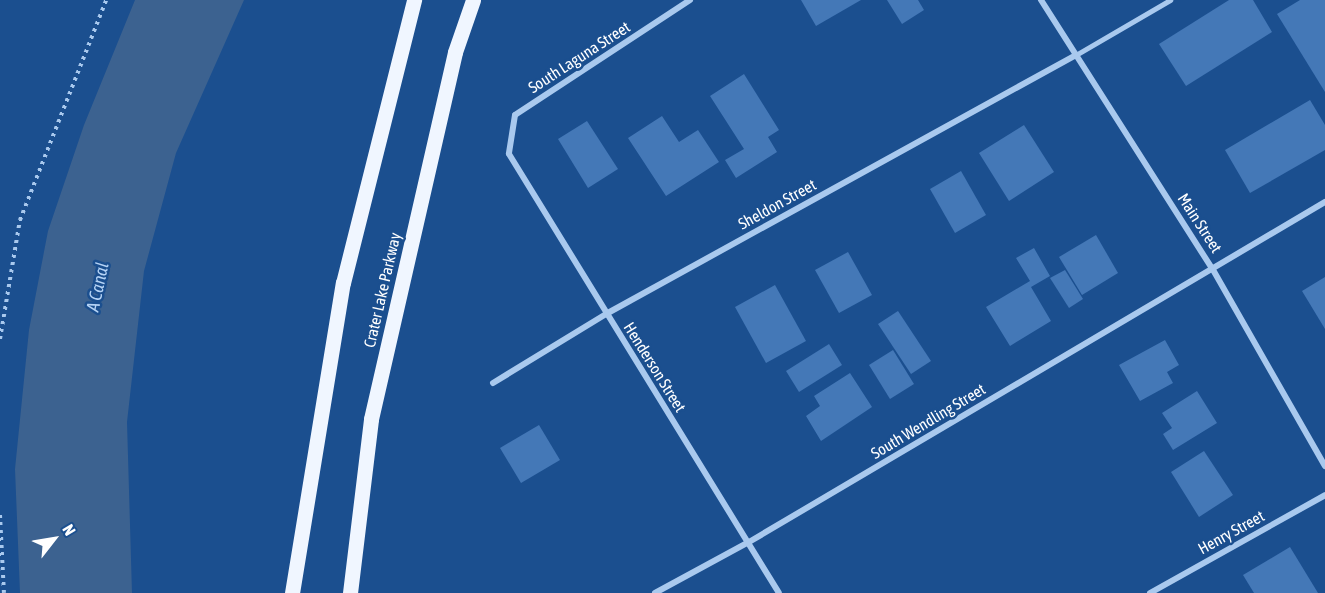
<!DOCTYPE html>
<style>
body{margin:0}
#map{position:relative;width:1325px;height:593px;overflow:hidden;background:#1b4f8f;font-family:"Asap Condensed",sans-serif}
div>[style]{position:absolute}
.water>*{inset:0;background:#3c6290}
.building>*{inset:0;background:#4478b7}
.path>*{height:4px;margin-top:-2px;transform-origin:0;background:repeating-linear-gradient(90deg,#a9c9ee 0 3px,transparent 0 7.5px)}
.service>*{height:4.5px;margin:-2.25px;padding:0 2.25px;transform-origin:2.25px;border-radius:2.25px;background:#a9c9ee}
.minor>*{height:6px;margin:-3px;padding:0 3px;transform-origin:3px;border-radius:3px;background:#a9c9ee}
.primary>*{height:15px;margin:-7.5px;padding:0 7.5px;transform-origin:7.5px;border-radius:7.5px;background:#f0f6ff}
span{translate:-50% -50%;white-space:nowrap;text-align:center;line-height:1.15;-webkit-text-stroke:5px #1b4f8f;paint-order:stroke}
.street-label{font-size:16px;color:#fff}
.water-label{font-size:18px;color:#b5d3f5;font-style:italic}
.north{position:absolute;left:24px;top:509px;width:60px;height:60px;-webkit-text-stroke:4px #1b4f8f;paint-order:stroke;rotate:59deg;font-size:16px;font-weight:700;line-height:24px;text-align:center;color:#fff}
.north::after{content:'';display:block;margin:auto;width:21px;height:27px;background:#fff;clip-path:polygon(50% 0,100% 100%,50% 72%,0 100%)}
</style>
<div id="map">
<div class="water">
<i style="clip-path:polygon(135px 0,244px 0,176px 153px,144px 271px,127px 422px,132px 593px,20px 593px,15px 469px,29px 330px,48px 231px,84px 125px)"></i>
</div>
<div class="building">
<i style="clip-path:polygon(801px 0,861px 0,816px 26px)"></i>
<i style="clip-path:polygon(887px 0,918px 0,924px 10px,902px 24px)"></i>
<i style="clip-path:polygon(1229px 0,1253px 0,1272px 32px,1186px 86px,1159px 44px)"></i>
<i style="clip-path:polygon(1300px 0,1325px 0,1325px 92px,1277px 14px)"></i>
<i style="clip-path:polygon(744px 74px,779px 130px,768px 137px,777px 152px,736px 178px,725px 160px,744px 149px,710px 96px)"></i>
<i style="clip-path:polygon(1310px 100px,1325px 125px,1325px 150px,1250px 193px,1225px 150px)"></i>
<i style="clip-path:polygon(662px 116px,679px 142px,698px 130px,719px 162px,666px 196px,628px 138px)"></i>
<i style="clip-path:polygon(587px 121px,618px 169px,588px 188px,558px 139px)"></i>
<i style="clip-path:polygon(1024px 125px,1054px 172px,1009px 201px,979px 153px)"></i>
<i style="clip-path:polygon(961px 171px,986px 215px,955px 233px,930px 189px)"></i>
<i style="clip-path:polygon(1096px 235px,1118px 273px,1082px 295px,1059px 257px)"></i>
<i style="clip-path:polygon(1034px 248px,1050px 276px,1031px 287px,1051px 321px,1010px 346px,986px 307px,1030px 281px,1016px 258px)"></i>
<i style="clip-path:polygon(848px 252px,872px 295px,839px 313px,815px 270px)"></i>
<i style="clip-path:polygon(1065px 270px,1083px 299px,1069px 308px,1050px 278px)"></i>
<i style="clip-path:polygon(1325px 277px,1325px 329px,1302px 291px)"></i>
<i style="clip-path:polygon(775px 285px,806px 341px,766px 363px,735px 307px)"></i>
<i style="clip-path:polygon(898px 311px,931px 361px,911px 374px,878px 324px)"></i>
<i style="clip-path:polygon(1165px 340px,1179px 365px,1167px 372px,1173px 383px,1140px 401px,1119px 365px)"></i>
<i style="clip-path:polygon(829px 344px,842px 365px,799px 392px,786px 371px)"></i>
<i style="clip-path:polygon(893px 350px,914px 384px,890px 399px,869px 365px)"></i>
<i style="clip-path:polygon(850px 373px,872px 407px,821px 441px,806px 416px,820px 406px,814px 396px)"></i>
<i style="clip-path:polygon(1197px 391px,1217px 423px,1173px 450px,1163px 434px,1172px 428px,1162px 413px)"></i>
<i style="clip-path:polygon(539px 425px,560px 460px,521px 483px,500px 448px)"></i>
<i style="clip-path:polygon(1204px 451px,1233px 495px,1199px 517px,1171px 472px)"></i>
<i style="clip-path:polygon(1290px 547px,1318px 593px,1254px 593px,1243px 575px)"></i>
</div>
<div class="path">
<i style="left:0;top:339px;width:121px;rotate:-80.5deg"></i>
<i style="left:20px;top:220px;width:236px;rotate:-68.6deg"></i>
<i style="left:0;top:515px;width:78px;rotate:87.1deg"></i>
</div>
<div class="service">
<i style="left:1076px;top:55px;width:109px;rotate:-30.3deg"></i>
</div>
<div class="minor">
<i style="left:690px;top:0;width:209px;rotate:146.7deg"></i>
<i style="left:515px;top:115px;width:39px;rotate:99deg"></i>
<i style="left:509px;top:154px;width:515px;rotate:58.41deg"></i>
<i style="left:1041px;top:0;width:318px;rotate:57.5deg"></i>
<i style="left:1212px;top:268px;width:228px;rotate:60.3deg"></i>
<i style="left:493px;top:383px;width:132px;rotate:-31.4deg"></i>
<i style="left:606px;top:314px;width:537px;rotate:-28.86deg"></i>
<i style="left:655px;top:593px;width:107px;rotate:-28.5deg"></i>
<i style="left:749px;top:542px;width:669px;rotate:-30.55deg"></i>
<i style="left:1150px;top:593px;width:201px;rotate:-29.2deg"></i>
</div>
<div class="primary">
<i style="left:292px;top:593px;width:314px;rotate:-80.7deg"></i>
<i style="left:343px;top:283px;width:292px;rotate:-75.9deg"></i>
<i style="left:350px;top:593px;width:175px;rotate:-83.1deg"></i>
<i style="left:371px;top:419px;width:376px;rotate:-77.1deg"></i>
<i style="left:455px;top:52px;width:55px;rotate:-70.9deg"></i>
</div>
<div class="street-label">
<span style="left:579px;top:57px;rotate:-33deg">South Laguna Street</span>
<span style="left:777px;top:204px;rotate:-29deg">Sheldon Street</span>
<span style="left:1200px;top:223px;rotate:57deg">Main Street</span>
<span style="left:382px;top:290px;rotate:-77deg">Crater Lake Parkway</span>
<span style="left:655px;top:367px;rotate:58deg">Henderson Street</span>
<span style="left:928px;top:421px;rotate:-31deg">South Wendling Street</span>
<span style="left:1231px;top:532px;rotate:-29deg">Henry Street</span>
</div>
<div class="water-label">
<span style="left:98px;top:287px;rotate:-78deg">A Canal</span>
</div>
<div class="north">N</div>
</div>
